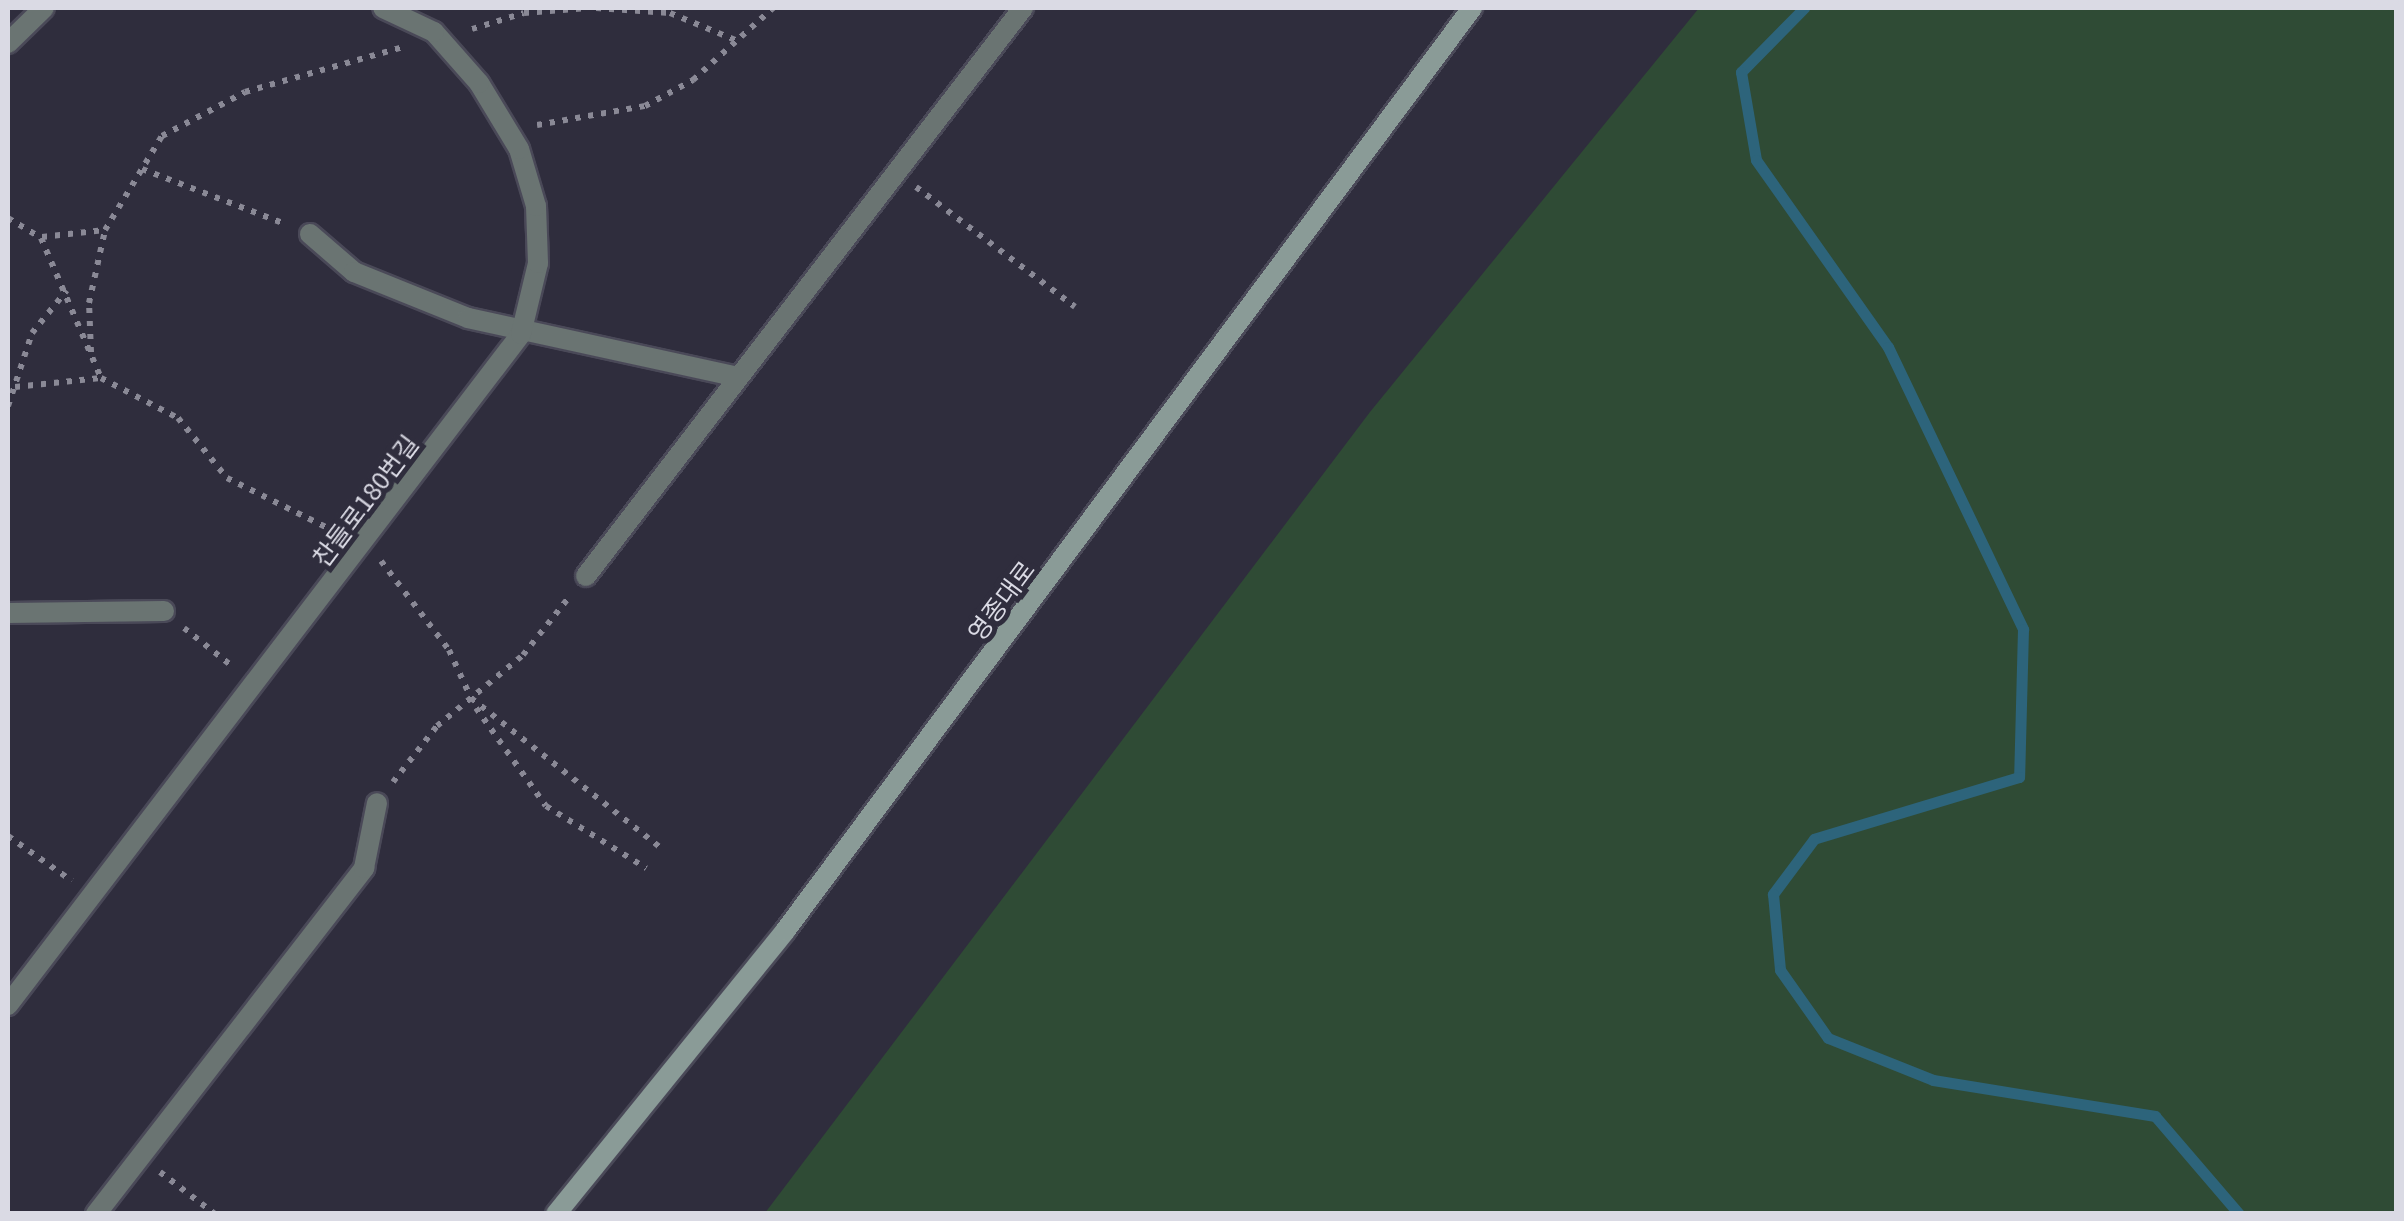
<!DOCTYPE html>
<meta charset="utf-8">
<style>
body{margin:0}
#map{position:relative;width:2404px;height:1221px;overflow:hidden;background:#2f2d3d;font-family:Georgia,"Noto Sans KR",serif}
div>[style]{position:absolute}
.green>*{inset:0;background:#2f4b35}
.stream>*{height:11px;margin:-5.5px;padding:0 5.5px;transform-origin:5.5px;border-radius:5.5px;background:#2d647b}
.path>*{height:6px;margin-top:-3px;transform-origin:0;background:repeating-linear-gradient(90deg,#8a8996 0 5px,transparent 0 13px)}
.roads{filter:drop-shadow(2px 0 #4a4958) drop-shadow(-2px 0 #4a4958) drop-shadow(0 2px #4a4958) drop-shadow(0 -2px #4a4958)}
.street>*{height:20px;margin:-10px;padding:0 10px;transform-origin:10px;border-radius:10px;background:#6a7472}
.secondary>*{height:20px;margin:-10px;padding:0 10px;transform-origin:10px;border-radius:10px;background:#8a9b97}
span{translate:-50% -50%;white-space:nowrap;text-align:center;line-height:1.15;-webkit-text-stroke:10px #2f2d3d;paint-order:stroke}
.street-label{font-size:25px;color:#dadae4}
.frame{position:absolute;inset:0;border:10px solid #dadae4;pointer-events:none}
</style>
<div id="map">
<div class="green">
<i style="clip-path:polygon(1699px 8px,2396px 8px,2396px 1213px,765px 1213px,1370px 412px)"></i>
</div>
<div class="stream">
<i style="left:1804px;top:8px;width:90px;rotate:134.5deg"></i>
<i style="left:1741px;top:72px;width:89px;rotate:80.3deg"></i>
<i style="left:1756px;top:160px;width:229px;rotate:54.8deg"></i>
<i style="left:1888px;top:347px;width:313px;rotate:64.4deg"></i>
<i style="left:2023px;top:629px;width:148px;rotate:91.5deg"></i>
<i style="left:2019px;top:777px;width:214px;rotate:163.2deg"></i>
<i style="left:1814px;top:839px;width:69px;rotate:126.7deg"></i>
<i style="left:1773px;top:894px;width:76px;rotate:84.7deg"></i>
<i style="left:1780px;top:970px;width:83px;rotate:54.8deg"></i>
<i style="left:1828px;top:1038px;width:113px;rotate:21.8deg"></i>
<i style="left:1933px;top:1080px;width:225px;rotate:9.2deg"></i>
<i style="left:2155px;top:1116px;width:129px;rotate:49.4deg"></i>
</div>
<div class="path">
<i style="left:596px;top:8px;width:74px;rotate:3.9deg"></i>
<i style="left:670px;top:13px;width:74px;rotate:22.4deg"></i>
<i style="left:472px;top:29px;width:54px;rotate:-17.1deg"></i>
<i style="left:524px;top:13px;width:64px;rotate:-4.5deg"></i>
<i style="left:537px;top:125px;width:110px;rotate:-10deg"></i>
<i style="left:645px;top:106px;width:55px;rotate:-28.4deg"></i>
<i style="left:693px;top:80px;width:108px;rotate:-42deg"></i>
<i style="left:142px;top:169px;width:153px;rotate:21deg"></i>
<i style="left:916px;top:187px;width:199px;rotate:37deg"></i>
<i style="left:8px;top:218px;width:39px;rotate:31deg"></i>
<i style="left:41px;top:238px;width:152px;rotate:66.8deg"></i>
<i style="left:101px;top:378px;width:87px;rotate:27.5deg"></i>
<i style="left:178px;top:418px;width:77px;rotate:50.8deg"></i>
<i style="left:227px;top:478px;width:122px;rotate:26.4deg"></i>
<i style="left:42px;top:237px;width:63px;rotate:-6.3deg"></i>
<i style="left:91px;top:352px;width:49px;rotate:-92.3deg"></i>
<i style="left:89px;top:303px;width:75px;rotate:-77.6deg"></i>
<i style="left:105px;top:230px;width:110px;rotate:-58.8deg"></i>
<i style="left:162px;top:136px;width:94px;rotate:-27.9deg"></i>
<i style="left:245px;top:92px;width:164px;rotate:-15.9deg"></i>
<i style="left:15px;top:387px;width:86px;rotate:-6deg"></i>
<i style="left:8px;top:406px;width:77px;rotate:-71.8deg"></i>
<i style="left:32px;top:333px;width:55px;rotate:-50.9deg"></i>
<i style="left:381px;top:561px;width:112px;rotate:52.6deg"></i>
<i style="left:449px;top:650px;width:53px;rotate:65.4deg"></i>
<i style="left:471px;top:698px;width:242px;rotate:38.3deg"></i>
<i style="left:184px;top:628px;width:63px;rotate:38.5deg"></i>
<i style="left:476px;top:708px;width:120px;rotate:54.5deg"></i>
<i style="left:546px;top:806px;width:118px;rotate:31.8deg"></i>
<i style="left:393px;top:782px;width:71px;rotate:-51.8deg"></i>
<i style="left:437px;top:726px;width:112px;rotate:-39.5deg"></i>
<i style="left:523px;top:655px;width:75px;rotate:-51.5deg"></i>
<i style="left:8px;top:836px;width:78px;rotate:35.1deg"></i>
<i style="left:160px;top:1172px;width:69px;rotate:37.4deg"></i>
</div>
<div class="roads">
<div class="street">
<i style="left:8px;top:43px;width:50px;rotate:-44.2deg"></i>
<i style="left:310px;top:234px;width:58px;rotate:40.8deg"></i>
<i style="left:354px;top:272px;width:123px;rotate:22deg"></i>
<i style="left:468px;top:318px;width:276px;rotate:12.3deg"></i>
<i style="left:586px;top:576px;width:717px;rotate:-52.43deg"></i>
<i style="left:8px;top:613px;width:156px;rotate:-0.7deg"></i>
<i style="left:8px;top:1005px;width:845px;rotate:-52.6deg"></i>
<i style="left:521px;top:334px;width:73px;rotate:-76.5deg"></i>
<i style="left:538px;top:263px;width:57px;rotate:-92deg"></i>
<i style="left:536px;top:206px;width:59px;rotate:-106.6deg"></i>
<i style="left:519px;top:149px;width:77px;rotate:-121.2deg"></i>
<i style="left:479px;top:83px;width:68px;rotate:-131.4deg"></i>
<i style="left:434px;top:32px;width:56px;rotate:-154.8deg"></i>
<i style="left:96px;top:1214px;width:438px;rotate:-52.2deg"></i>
<i style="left:364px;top:868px;width:66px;rotate:-78.7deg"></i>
</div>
<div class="secondary">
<i style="left:556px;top:1214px;width:364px;rotate:-51deg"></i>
<i style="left:785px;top:931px;width:1151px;rotate:-53.34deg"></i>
</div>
</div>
<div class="street-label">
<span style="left:364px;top:500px;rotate:-53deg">찬들로180번길</span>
<span style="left:1000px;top:600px;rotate:-53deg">영종대로</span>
</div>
<div class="frame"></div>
</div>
